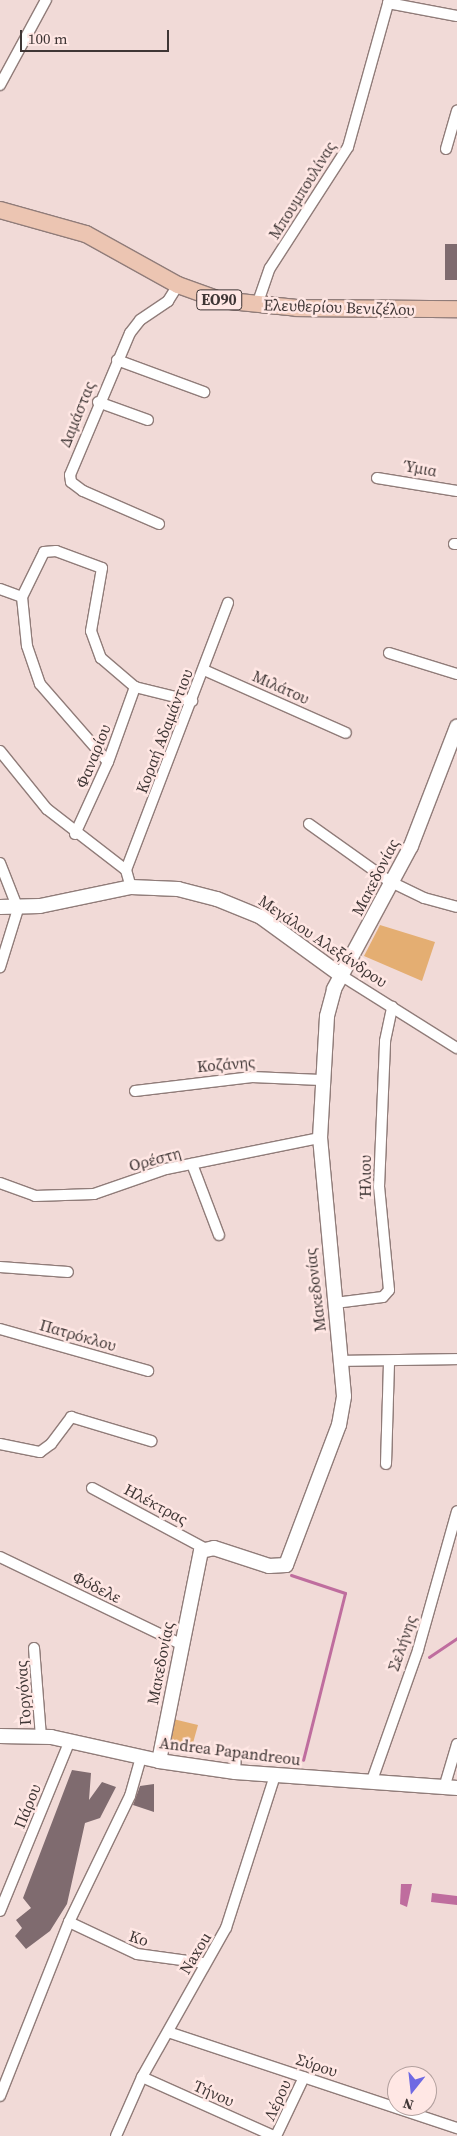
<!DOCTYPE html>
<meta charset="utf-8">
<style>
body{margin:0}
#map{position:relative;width:457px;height:2136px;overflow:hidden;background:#f1dad7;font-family:"Source Serif 4",serif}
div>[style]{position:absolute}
.green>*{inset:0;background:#e4ae72}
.water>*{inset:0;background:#bf6d9e}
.stream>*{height:3px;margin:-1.5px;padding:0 1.5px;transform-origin:1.5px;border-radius:1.5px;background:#bf6d9e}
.building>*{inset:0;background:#7f6b6f}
.roads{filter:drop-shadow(1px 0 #907c79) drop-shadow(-1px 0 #907c79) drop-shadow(0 1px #907c79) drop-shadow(0 -1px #907c79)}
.street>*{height:10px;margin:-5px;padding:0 5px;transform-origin:5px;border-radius:5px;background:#fff}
.secondary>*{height:14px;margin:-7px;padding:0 7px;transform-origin:7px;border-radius:7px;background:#fff}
.primary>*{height:16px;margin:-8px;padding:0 8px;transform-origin:8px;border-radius:8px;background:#ecc5b2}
span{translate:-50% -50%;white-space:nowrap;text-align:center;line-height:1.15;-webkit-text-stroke:5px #ffe7e4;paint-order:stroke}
.shield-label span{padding:1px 4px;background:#ffe7e4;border:1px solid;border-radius:4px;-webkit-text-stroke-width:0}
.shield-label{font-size:15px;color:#3f3635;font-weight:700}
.street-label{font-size:16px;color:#3f3635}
.north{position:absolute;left:387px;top:2066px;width:50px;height:50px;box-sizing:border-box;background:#ffe7e4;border:1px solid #b2a09e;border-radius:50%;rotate:196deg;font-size:14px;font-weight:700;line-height:20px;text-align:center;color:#3f3635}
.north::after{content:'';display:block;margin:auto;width:18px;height:22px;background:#6e69e3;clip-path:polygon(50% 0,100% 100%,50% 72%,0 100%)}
.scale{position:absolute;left:20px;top:30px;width:149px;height:22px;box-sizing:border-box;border:2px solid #3f3635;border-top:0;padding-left:6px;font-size:15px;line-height:18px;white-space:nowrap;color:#3f3635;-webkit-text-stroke:4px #ffe7e4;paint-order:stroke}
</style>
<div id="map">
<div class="green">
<i style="clip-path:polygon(380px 925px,435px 942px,422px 981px,364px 956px)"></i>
<i style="clip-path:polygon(169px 1718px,198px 1725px,191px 1750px,164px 1747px)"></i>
</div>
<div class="water">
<i style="clip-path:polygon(401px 1884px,412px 1884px,407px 1907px,400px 1904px)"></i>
<i style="clip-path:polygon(432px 1893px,457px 1896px,457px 1905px,431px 1902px)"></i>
</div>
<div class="stream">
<i style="left:291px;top:1575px;width:57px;rotate:18.4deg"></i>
<i style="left:345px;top:1593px;width:172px;rotate:104.1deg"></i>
<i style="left:429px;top:1657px;width:34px;rotate:-34deg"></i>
</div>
<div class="building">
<i style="clip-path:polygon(445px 244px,457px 244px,457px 280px,445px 280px)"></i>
<i style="clip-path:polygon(72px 1770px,91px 1773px,89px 1800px,102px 1782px,116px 1787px,100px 1818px,85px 1823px,67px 1904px,50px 1931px,26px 1949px,15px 1936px,22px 1928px,16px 1920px,31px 1908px,23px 1898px)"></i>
<i style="clip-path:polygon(154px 1784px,154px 1812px,133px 1805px,140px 1786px)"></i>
</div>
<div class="roads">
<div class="street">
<i style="left:388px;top:3px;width:70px;rotate:10.7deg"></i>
<i style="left:0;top:85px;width:97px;rotate:-61.6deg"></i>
<i style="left:446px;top:149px;width:40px;rotate:-74deg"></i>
<i style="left:257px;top:305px;width:39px;rotate:-71deg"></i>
<i style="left:270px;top:268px;width:144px;rotate:-57.2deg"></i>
<i style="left:348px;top:147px;width:153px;rotate:-74.4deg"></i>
<i style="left:117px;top:360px;width:93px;rotate:20.2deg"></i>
<i style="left:98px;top:402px;width:53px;rotate:19.8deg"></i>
<i style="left:377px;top:478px;width:81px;rotate:9.2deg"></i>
<i style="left:159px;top:524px;width:83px;rotate:-156.5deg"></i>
<i style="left:83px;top:491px;width:15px;rotate:-143deg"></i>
<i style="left:71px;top:482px;width:7px;rotate:-98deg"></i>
<i style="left:70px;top:475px;width:154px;rotate:-67.1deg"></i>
<i style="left:130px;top:333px;width:16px;rotate:-52deg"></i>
<i style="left:140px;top:320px;width:34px;rotate:-34deg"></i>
<i style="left:168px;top:301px;width:19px;rotate:-58deg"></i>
<i style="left:454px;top:544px;width:3px"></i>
<i style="left:0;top:589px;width:23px;rotate:20deg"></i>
<i style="left:22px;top:597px;width:50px;rotate:-63.9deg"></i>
<i style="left:44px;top:552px;width:12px;rotate:-5deg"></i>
<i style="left:56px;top:551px;width:49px;rotate:20.3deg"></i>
<i style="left:102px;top:568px;width:64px;rotate:99.9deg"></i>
<i style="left:91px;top:631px;width:29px;rotate:70deg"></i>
<i style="left:101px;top:658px;width:45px;rotate:40.5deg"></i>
<i style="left:135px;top:687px;width:59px;rotate:13.8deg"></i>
<i style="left:22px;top:597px;width:49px;rotate:84.2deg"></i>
<i style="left:27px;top:646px;width:40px;rotate:71.1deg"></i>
<i style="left:40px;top:684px;width:103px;rotate:48.9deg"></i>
<i style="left:389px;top:653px;width:71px;rotate:17.2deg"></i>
<i style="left:204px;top:670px;width:155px;rotate:23.9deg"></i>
<i style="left:0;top:751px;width:75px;rotate:51deg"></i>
<i style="left:47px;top:809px;width:100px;rotate:37.7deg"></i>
<i style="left:126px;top:870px;width:18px;rotate:74deg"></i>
<i style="left:309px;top:824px;width:98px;rotate:35.5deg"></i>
<i style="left:389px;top:881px;width:39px;rotate:26deg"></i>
<i style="left:424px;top:898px;width:34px;rotate:15deg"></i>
<i style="left:75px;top:834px;width:79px;rotate:-65.4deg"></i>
<i style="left:108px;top:762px;width:80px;rotate:-70.2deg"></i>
<i style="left:0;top:863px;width:49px;rotate:68.6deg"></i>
<i style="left:18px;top:909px;width:61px;rotate:107.2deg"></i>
<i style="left:126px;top:870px;width:286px;rotate:-69.1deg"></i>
<i style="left:342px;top:976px;width:136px;rotate:32.1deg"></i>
<i style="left:135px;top:1091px;width:118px;rotate:-6.8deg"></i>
<i style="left:252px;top:1077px;width:69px;rotate:2.5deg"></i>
<i style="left:192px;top:1164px;width:76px;rotate:69.2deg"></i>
<i style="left:0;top:1183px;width:37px;rotate:20deg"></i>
<i style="left:35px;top:1196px;width:59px;rotate:-1.9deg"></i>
<i style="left:94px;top:1194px;width:76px;rotate:-19.1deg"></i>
<i style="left:166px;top:1169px;width:157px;rotate:-11.4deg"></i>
<i style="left:0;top:1267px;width:68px;rotate:4.2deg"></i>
<i style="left:335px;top:1303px;width:48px;rotate:-7.1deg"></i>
<i style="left:383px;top:1297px;width:9px;rotate:-49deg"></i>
<i style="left:389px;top:1290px;width:103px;rotate:-95.5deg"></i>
<i style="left:379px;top:1187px;width:146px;rotate:-87.6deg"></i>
<i style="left:385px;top:1041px;width:35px;rotate:-78deg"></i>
<i style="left:0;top:1329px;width:154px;rotate:15.8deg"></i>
<i style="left:341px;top:1361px;width:116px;rotate:-1deg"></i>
<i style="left:0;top:1444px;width:41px;rotate:11.3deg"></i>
<i style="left:40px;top:1452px;width:14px;rotate:-36deg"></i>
<i style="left:51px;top:1444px;width:34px;rotate:-53deg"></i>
<i style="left:71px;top:1417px;width:84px;rotate:16.7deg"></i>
<i style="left:386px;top:1464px;width:103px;rotate:-88.3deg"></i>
<i style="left:92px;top:1488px;width:127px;rotate:28.2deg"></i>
<i style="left:0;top:1557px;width:201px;rotate:25.7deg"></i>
<i style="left:34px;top:1648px;width:88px;rotate:85.5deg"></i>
<i style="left:235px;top:1772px;width:17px;rotate:-87deg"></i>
<i style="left:371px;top:1783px;width:141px;rotate:-70.5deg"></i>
<i style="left:418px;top:1650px;width:144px;rotate:-74.3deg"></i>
<i style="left:444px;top:1788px;width:46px;rotate:-73.5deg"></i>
<i style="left:0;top:1911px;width:185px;rotate:-67.7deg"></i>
<i style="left:69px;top:1922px;width:75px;rotate:25.2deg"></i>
<i style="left:137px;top:1954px;width:68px;rotate:7.7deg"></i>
<i style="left:168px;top:2032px;width:305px;rotate:18.4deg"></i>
<i style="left:142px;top:2077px;width:145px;rotate:24.1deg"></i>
<i style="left:0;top:2096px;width:187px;rotate:-68.4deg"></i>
<i style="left:69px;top:1922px;width:140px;rotate:-64.2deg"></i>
<i style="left:130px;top:1796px;width:41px;rotate:-74.2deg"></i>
<i style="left:116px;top:2136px;width:64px;rotate:-66.2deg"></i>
<i style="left:142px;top:2077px;width:171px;rotate:-60.6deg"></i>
<i style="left:226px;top:1928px;width:161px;rotate:-72.2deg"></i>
<i style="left:276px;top:2136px;width:65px;rotate:-64.6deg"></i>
</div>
<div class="secondary">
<i style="left:0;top:907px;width:40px;rotate:-1.4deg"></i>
<i style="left:40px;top:906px;width:93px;rotate:-11.8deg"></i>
<i style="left:131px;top:887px;width:47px;rotate:2.4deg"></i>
<i style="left:178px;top:889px;width:40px;rotate:14.4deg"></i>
<i style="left:217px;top:899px;width:48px;rotate:22.2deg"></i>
<i style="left:261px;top:917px;width:100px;rotate:36.1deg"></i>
<i style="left:0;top:1736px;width:51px;rotate:1.1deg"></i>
<i style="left:51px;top:1737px;width:111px;rotate:12.5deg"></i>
<i style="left:159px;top:1761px;width:77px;rotate:8.2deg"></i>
<i style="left:235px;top:1772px;width:223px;rotate:4.1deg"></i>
<i style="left:159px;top:1761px;width:214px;rotate:-78.7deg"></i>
<i style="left:201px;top:1551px;width:13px;rotate:-13deg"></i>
<i style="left:214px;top:1548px;width:58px;rotate:18.1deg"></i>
<i style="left:269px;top:1566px;width:17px;rotate:-3deg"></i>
<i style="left:286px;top:1565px;width:150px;rotate:-69.3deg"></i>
<i style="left:339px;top:1425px;width:29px;rotate:-80deg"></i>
<i style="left:344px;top:1396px;width:259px;rotate:-95.3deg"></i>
<i style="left:320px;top:1138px;width:122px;rotate:-86.7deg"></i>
<i style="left:327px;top:1016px;width:28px;rotate:-75deg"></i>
<i style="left:334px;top:989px;width:162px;rotate:-61.7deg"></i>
<i style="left:411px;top:846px;width:128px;rotate:-68.9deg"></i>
</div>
<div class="primary">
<i style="left:0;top:210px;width:89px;rotate:15.6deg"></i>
<i style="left:86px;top:234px;width:105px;rotate:29deg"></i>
<i style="left:178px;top:285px;width:45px;rotate:19.7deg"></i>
<i style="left:220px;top:300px;width:77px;rotate:5.9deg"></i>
<i style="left:297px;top:308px;width:160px;rotate:0.4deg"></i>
</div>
</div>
<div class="shield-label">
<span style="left:219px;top:300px">ΕΟ90</span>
</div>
<div class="street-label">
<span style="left:302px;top:190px;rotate:-58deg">Μπουμπουλίνας</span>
<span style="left:339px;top:307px;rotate:2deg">Ελευθερίου Βενιζέλου</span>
<span style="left:77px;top:414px;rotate:-68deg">Δαμάστας</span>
<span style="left:420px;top:468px;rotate:10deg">Ύμια</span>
<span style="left:281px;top:687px;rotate:24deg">Μιλάτου</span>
<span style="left:164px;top:731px;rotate:-69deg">Κοραή Αδαμάντιου</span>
<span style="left:93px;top:756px;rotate:-68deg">Φαναρίου</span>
<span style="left:375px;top:877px;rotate:-63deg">Μακεδονίας</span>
<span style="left:323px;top:941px;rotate:34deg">Μεγάλου Αλεξάνδρου</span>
<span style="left:226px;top:1064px;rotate:-5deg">Κοζάνης</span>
<span style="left:155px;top:1159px;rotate:-15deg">Ορέστη</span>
<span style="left:365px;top:1177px;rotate:-90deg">Ήλιου</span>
<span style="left:315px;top:1290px;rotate:-97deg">Μακεδονίας</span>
<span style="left:78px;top:1335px;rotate:16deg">Πατρόκλου</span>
<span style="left:156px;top:1504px;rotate:28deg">Ηλέκτρας</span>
<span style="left:97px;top:1587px;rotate:26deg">Φόδελε</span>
<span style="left:402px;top:1643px;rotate:-71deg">Σελήνης</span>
<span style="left:160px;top:1663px;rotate:-79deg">Μακεδονίας</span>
<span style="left:23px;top:1693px;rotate:-94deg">Γοργόνας</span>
<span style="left:230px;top:1751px;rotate:7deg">Andrea Papandreou</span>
<span style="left:27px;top:1806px;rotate:-68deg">Πάρου</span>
<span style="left:139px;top:1938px;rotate:18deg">Ko</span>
<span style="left:195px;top:1953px;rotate:-59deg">Naxou</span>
<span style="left:317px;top:2065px;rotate:18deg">Σύρου</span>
<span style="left:214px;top:2093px;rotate:24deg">Τήνου</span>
<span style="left:277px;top:2100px;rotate:-65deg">Λέρου</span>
</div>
<div class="north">N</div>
<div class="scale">100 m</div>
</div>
